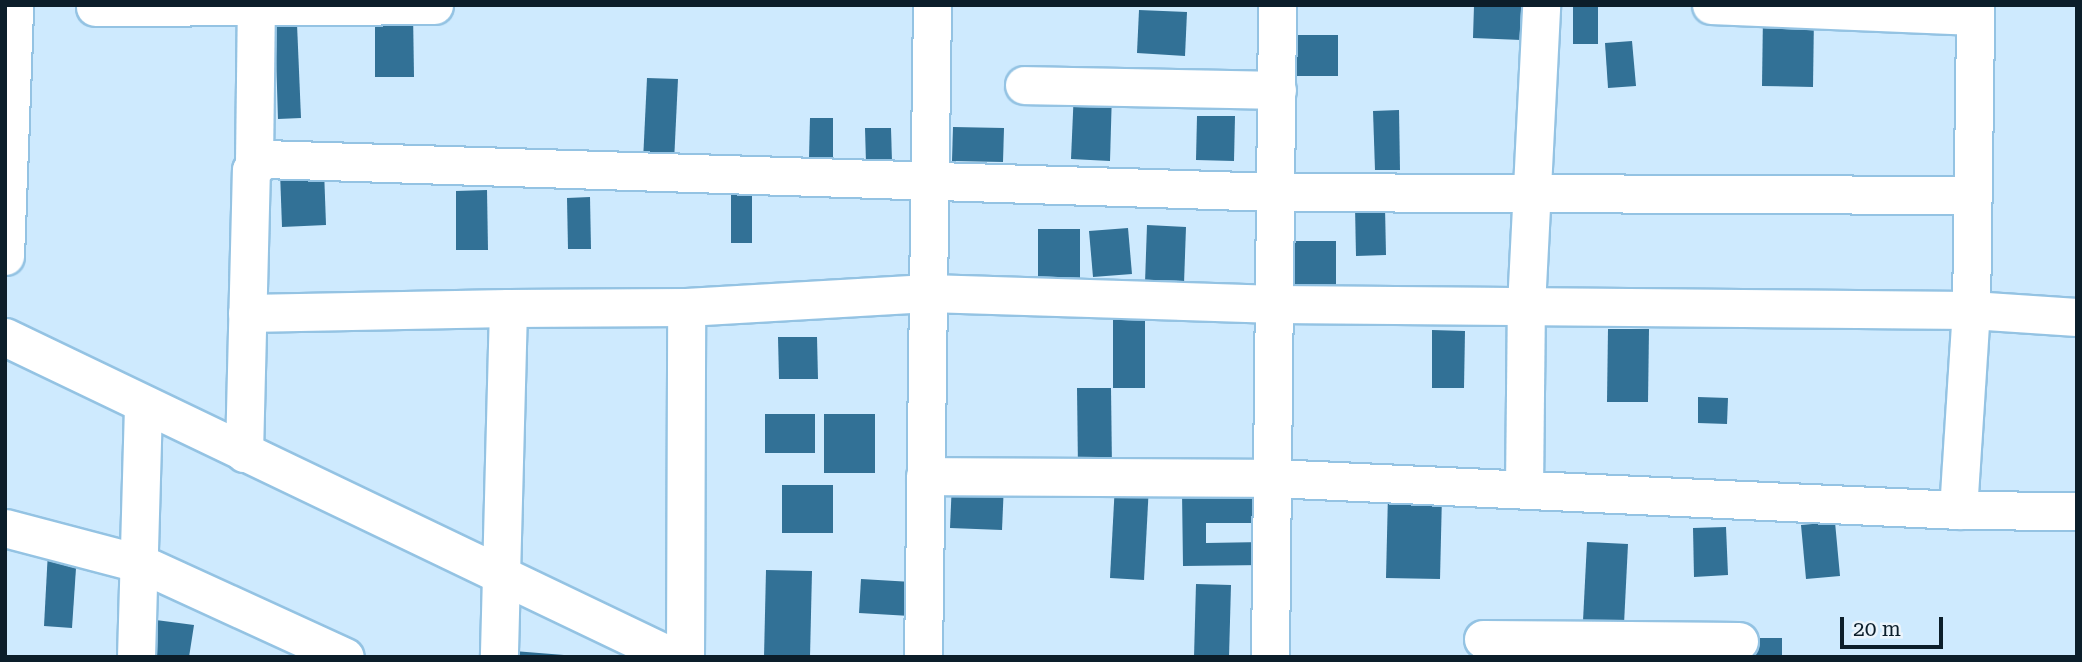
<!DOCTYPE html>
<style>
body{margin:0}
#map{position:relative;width:2082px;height:662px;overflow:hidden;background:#ceeafe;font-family:"Roboto Serif",serif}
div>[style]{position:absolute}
.building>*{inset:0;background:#327196}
.roads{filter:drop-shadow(2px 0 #94c3e3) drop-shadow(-2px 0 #94c3e3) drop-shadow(0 2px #94c3e3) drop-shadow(0 -2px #94c3e3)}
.street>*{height:37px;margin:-18.5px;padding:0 18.5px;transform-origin:18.5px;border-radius:18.5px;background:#fff}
span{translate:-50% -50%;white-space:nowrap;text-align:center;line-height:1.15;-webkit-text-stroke:5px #ebf4fb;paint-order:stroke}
.frame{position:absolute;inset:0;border:7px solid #0c1e2a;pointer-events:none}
.scale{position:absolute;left:1840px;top:617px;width:103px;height:32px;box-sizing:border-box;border:4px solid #0c1e2a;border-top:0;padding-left:9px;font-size:21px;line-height:24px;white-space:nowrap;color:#0c1e2a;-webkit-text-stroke:5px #ebf4fb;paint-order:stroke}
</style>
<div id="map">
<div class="building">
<i style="clip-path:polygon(1474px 5px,1523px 5px,1521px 40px,1473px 38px)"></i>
<i style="clip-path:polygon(1573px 5px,1598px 5px,1598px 44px,1573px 44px)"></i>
<i style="clip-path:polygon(1139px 10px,1187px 12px,1185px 56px,1137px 53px)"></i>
<i style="clip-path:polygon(413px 12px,414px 77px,375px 77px,375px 13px)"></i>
<i style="clip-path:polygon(1763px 15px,1814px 15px,1813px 87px,1762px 86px)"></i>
<i style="clip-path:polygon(297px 24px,301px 118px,278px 119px,275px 25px)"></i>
<i style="clip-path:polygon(1290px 35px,1338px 35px,1338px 76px,1290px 76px)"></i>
<i style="clip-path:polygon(1632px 41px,1636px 86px,1608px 88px,1605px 43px)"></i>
<i style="clip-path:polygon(647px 78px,678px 79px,674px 162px,643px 161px)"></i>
<i style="clip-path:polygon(1074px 90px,1112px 92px,1110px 161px,1071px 159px)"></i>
<i style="clip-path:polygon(1399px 110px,1400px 170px,1375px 170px,1373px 111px)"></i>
<i style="clip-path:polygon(1197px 116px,1235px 116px,1234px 161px,1196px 160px)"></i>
<i style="clip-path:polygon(810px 118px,833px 118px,833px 158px,809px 158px)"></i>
<i style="clip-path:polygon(953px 127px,1004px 128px,1003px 162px,952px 161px)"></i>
<i style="clip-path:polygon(865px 128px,891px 128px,892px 162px,866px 163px)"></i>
<i style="clip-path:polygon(324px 170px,326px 225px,282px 227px,280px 172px)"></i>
<i style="clip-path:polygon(487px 190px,488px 250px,456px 250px,456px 191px)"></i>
<i style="clip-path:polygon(731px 195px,752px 195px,752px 243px,731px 243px)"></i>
<i style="clip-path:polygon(590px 197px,591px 249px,568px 249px,567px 198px)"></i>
<i style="clip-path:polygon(1355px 207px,1385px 207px,1386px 255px,1356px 256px)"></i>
<i style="clip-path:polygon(1147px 225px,1186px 227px,1184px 284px,1145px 283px)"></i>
<i style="clip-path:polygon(1128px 228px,1132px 274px,1093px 277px,1089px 231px)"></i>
<i style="clip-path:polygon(1038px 229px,1080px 229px,1080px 284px,1038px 284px)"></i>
<i style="clip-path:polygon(1292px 241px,1336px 241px,1336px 291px,1292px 291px)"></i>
<i style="clip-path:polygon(1113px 300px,1145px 300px,1145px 388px,1113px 388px)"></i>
<i style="clip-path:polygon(1608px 329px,1649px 329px,1648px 402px,1607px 402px)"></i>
<i style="clip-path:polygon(1432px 330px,1465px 331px,1464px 388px,1432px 388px)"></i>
<i style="clip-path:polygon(778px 337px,817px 337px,818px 379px,779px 379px)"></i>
<i style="clip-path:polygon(1077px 388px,1111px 388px,1112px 469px,1078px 469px)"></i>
<i style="clip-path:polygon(1698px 397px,1728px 398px,1727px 424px,1698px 423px)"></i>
<i style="clip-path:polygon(765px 414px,815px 414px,815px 453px,765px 453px)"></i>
<i style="clip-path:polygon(824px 414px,875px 414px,875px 473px,824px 473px)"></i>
<i style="clip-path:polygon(952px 482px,1004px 484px,1002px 530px,950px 528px)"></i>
<i style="clip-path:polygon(1115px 484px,1149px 485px,1144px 580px,1110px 578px)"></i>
<i style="clip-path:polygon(782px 485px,833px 485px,833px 533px,782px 533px)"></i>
<i style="clip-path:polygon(1267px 490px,1268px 523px,1206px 523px,1206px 543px,1263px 542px,1264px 565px,1183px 566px,1182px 492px)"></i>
<i style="clip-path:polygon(1388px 494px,1442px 495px,1440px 579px,1386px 578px)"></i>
<i style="clip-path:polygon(1835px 522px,1840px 576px,1806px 579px,1801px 525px)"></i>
<i style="clip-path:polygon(1726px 527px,1728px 575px,1694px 577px,1693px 528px)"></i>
<i style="clip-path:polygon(1587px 542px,1628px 544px,1624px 624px,1583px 621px)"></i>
<i style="clip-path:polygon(48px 551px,77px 553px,72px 628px,44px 626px)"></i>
<i style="clip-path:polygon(766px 570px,812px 571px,810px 657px,764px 657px)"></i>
<i style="clip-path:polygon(861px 579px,912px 582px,910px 616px,859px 613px)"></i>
<i style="clip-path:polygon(1196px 584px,1231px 585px,1229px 657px,1194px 657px)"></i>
<i style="clip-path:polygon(156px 620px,194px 625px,189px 657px,151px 657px)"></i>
<i style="clip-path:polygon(1751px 638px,1782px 638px,1782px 657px,1750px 657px)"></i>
<i style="clip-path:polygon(514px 651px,564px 655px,564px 657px,513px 657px)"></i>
</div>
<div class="roads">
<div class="street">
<i style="left:1711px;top:5px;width:264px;rotate:2.4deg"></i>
<i style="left:95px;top:7px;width:339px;rotate:-0.3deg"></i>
<i style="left:1024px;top:85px;width:253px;rotate:1.1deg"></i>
<i style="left:254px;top:162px;width:155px;rotate:-89.3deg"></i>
<i style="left:5px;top:256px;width:251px;rotate:-87.9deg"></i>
<i style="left:508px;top:308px;width:178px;rotate:-0.3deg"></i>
<i style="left:247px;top:313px;width:261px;rotate:-1.1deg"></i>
<i style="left:508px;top:308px;width:349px;rotate:91.5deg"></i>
<i style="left:5px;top:337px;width:741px;rotate:25.6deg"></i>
<i style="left:244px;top:453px;width:283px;rotate:-88.6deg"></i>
<i style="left:251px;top:170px;width:17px;rotate:-40deg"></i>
<i style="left:264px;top:159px;width:1014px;rotate:1.87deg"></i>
<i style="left:1277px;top:192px;width:696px;rotate:0.25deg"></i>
<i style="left:925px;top:476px;width:348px;rotate:0.3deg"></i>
<i style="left:1273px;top:478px;width:686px;rotate:2.67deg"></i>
<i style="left:1958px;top:510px;width:200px;rotate:-86.3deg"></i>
<i style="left:1971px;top:310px;width:106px;rotate:3.8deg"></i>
<i style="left:1524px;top:489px;width:183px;rotate:-89.4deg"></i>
<i style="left:1526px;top:306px;width:301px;rotate:-87.1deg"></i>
<i style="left:1958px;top:510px;width:119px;rotate:0.5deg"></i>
<i style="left:5px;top:528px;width:142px;rotate:14.7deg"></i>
<i style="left:142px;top:564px;width:223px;rotate:24.6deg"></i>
<i style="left:1483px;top:639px;width:145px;rotate:0.4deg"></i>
<i style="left:136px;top:657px;width:253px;rotate:-88.4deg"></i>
<i style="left:685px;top:657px;width:350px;rotate:-89.8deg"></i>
<i style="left:686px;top:307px;width:242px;rotate:-3.3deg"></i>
<i style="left:928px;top:293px;width:349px;rotate:1.8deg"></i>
<i style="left:1277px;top:304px;width:694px;rotate:0.5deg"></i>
<i style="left:1971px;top:310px;width:305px;rotate:-89.2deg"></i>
<i style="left:923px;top:657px;width:652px;rotate:-89.21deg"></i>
<i style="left:1270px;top:657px;width:652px;rotate:-89.38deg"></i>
<i style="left:1628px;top:657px;width:17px;rotate:-90deg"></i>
<i style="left:1628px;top:640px;width:111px;rotate:0.5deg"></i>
</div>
</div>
<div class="frame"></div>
<div class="scale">20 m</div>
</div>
